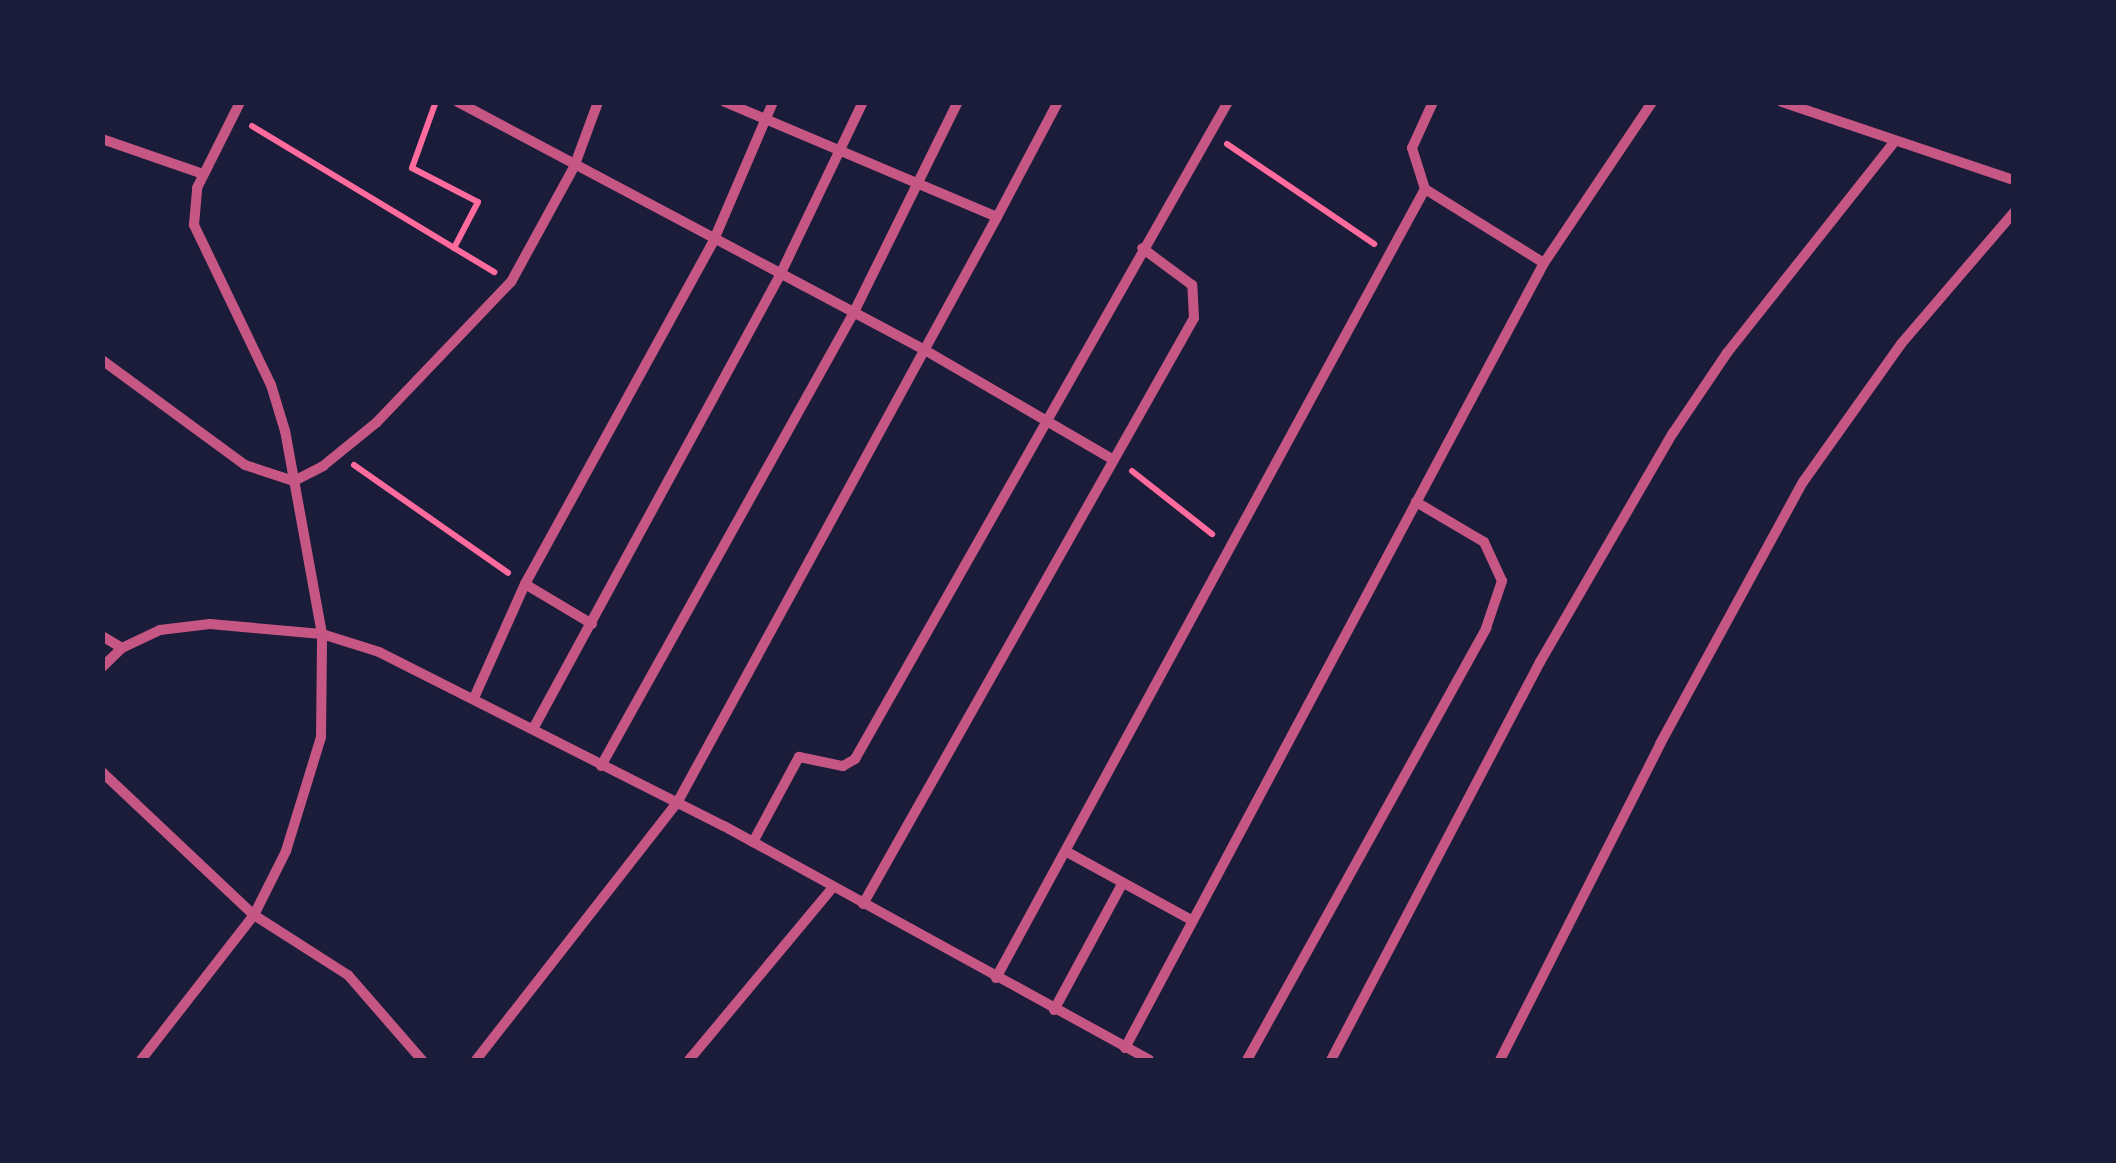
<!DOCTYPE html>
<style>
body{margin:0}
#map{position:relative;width:2116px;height:1163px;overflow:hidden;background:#1b1b3a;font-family:"Roboto Condensed",sans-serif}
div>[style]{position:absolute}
.path>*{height:6px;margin:-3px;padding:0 3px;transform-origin:3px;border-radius:3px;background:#ff6b9d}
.minor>*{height:10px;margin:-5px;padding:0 5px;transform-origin:5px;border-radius:5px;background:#c65784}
span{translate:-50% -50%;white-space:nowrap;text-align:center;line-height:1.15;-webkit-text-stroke:10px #1b1b3a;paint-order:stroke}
.frame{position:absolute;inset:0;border:105px solid #1b1b3a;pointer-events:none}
</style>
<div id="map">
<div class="path">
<i style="left:435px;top:104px;width:68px;rotate:109.8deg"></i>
<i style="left:412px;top:168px;width:74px;rotate:27.3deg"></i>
<i style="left:478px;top:202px;width:52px;rotate:117.6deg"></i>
<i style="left:252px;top:126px;width:283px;rotate:31.1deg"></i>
<i style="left:1227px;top:144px;width:178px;rotate:34.2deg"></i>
<i style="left:354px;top:465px;width:188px;rotate:35deg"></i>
<i style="left:1132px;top:471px;width:102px;rotate:38.2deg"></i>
</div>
<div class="minor">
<i style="left:458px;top:102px;width:527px;rotate:27.98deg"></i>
<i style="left:923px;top:349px;width:216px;rotate:30.2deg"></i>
<i style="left:725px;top:102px;width:295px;rotate:22.9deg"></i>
<i style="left:997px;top:217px;width:130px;rotate:-62.1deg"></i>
<i style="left:1782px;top:102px;width:245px;rotate:18.6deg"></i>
<i style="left:102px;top:139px;width:107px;rotate:19.1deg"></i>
<i style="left:1425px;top:189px;width:43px;rotate:-107.6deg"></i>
<i style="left:1412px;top:148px;width:51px;rotate:-65.5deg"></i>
<i style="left:102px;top:360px;width:177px;rotate:36.3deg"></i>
<i style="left:245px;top:465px;width:52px;rotate:18.1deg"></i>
<i style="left:294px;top:481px;width:33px;rotate:-27deg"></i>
<i style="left:323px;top:466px;width:70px;rotate:-39.2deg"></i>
<i style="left:377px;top:422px;width:194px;rotate:-46.3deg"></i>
<i style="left:511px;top:282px;width:131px;rotate:-61.3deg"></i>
<i style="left:574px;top:167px;width:69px;rotate:-69.7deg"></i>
<i style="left:525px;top:584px;width:78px;rotate:30.8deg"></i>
<i style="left:102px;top:636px;width:23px;rotate:31deg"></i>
<i style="left:122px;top:648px;width:28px;rotate:136deg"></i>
<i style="left:122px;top:648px;width:42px;rotate:-25.3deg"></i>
<i style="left:160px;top:630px;width:50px;rotate:-6.8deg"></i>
<i style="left:210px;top:624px;width:112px;rotate:5.1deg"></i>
<i style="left:322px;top:634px;width:60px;rotate:17.5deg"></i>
<i style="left:379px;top:652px;width:386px;rotate:26.8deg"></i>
<i style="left:724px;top:826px;width:485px;rotate:28.8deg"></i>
<i style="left:474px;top:698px;width:125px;rotate:-65.9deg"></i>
<i style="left:525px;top:584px;width:390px;rotate:-61.2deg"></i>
<i style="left:713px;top:242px;width:152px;rotate:-66.8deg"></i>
<i style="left:533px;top:729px;width:515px;rotate:-61.44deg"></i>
<i style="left:779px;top:277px;width:194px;rotate:-64.4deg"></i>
<i style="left:601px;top:766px;width:518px;rotate:-60.86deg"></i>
<i style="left:853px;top:314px;width:237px;rotate:-63.7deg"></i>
<i style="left:102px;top:772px;width:209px;rotate:43.3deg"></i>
<i style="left:254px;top:915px;width:112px;rotate:32.6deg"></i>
<i style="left:348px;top:975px;width:113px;rotate:49deg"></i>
<i style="left:753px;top:842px;width:97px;rotate:-61.6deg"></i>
<i style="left:799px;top:757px;width:45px;rotate:11.6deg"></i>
<i style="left:843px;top:766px;width:14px;rotate:-30deg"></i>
<i style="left:855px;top:759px;width:755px;rotate:-60.42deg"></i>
<i style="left:1067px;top:852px;width:141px;rotate:28.7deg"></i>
<i style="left:863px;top:904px;width:673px;rotate:-60.54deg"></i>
<i style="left:1194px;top:318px;width:33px;rotate:-93deg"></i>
<i style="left:1192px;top:285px;width:62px;rotate:-143.5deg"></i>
<i style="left:996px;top:978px;width:898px;rotate:-61.47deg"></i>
<i style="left:1425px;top:189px;width:140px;rotate:31.9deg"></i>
<i style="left:1544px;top:263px;width:194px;rotate:-56.1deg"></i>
<i style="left:1054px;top:1010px;width:143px;rotate:-61.6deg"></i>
<i style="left:1125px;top:1048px;width:890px;rotate:-61.91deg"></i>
<i style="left:141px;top:1060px;width:184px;rotate:-52.1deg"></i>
<i style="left:254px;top:915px;width:72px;rotate:-63.4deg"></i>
<i style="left:286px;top:851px;width:119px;rotate:-72.9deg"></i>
<i style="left:321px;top:737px;width:103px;rotate:-89.4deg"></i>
<i style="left:322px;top:634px;width:206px;rotate:-100.3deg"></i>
<i style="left:285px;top:431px;width:48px;rotate:-106.9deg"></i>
<i style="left:271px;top:385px;width:178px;rotate:-115.7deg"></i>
<i style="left:194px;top:225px;width:37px;rotate:-85deg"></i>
<i style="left:197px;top:188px;width:96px;rotate:-63.4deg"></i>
<i style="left:476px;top:1060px;width:326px;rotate:-52deg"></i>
<i style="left:677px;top:803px;width:668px;rotate:-61.36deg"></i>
<i style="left:689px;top:1060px;width:225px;rotate:-50.2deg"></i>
<i style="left:1247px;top:1060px;width:494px;rotate:-61deg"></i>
<i style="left:1486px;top:628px;width:50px;rotate:-71.2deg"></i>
<i style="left:1502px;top:581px;width:43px;rotate:-114.8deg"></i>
<i style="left:1484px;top:542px;width:79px;rotate:-149.5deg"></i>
<i style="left:1331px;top:1060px;width:450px;rotate:-62.3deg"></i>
<i style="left:1540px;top:662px;width:265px;rotate:-59.9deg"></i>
<i style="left:1673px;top:433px;width:97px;rotate:-56deg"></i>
<i style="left:1727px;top:353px;width:270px;rotate:-51.6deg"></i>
<i style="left:1500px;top:1060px;width:354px;rotate:-63.1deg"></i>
<i style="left:1660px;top:744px;width:298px;rotate:-61.4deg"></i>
<i style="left:1803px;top:482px;width:169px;rotate:-54.6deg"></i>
<i style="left:1901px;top:344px;width:174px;rotate:-49.4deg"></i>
</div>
<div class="frame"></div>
</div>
